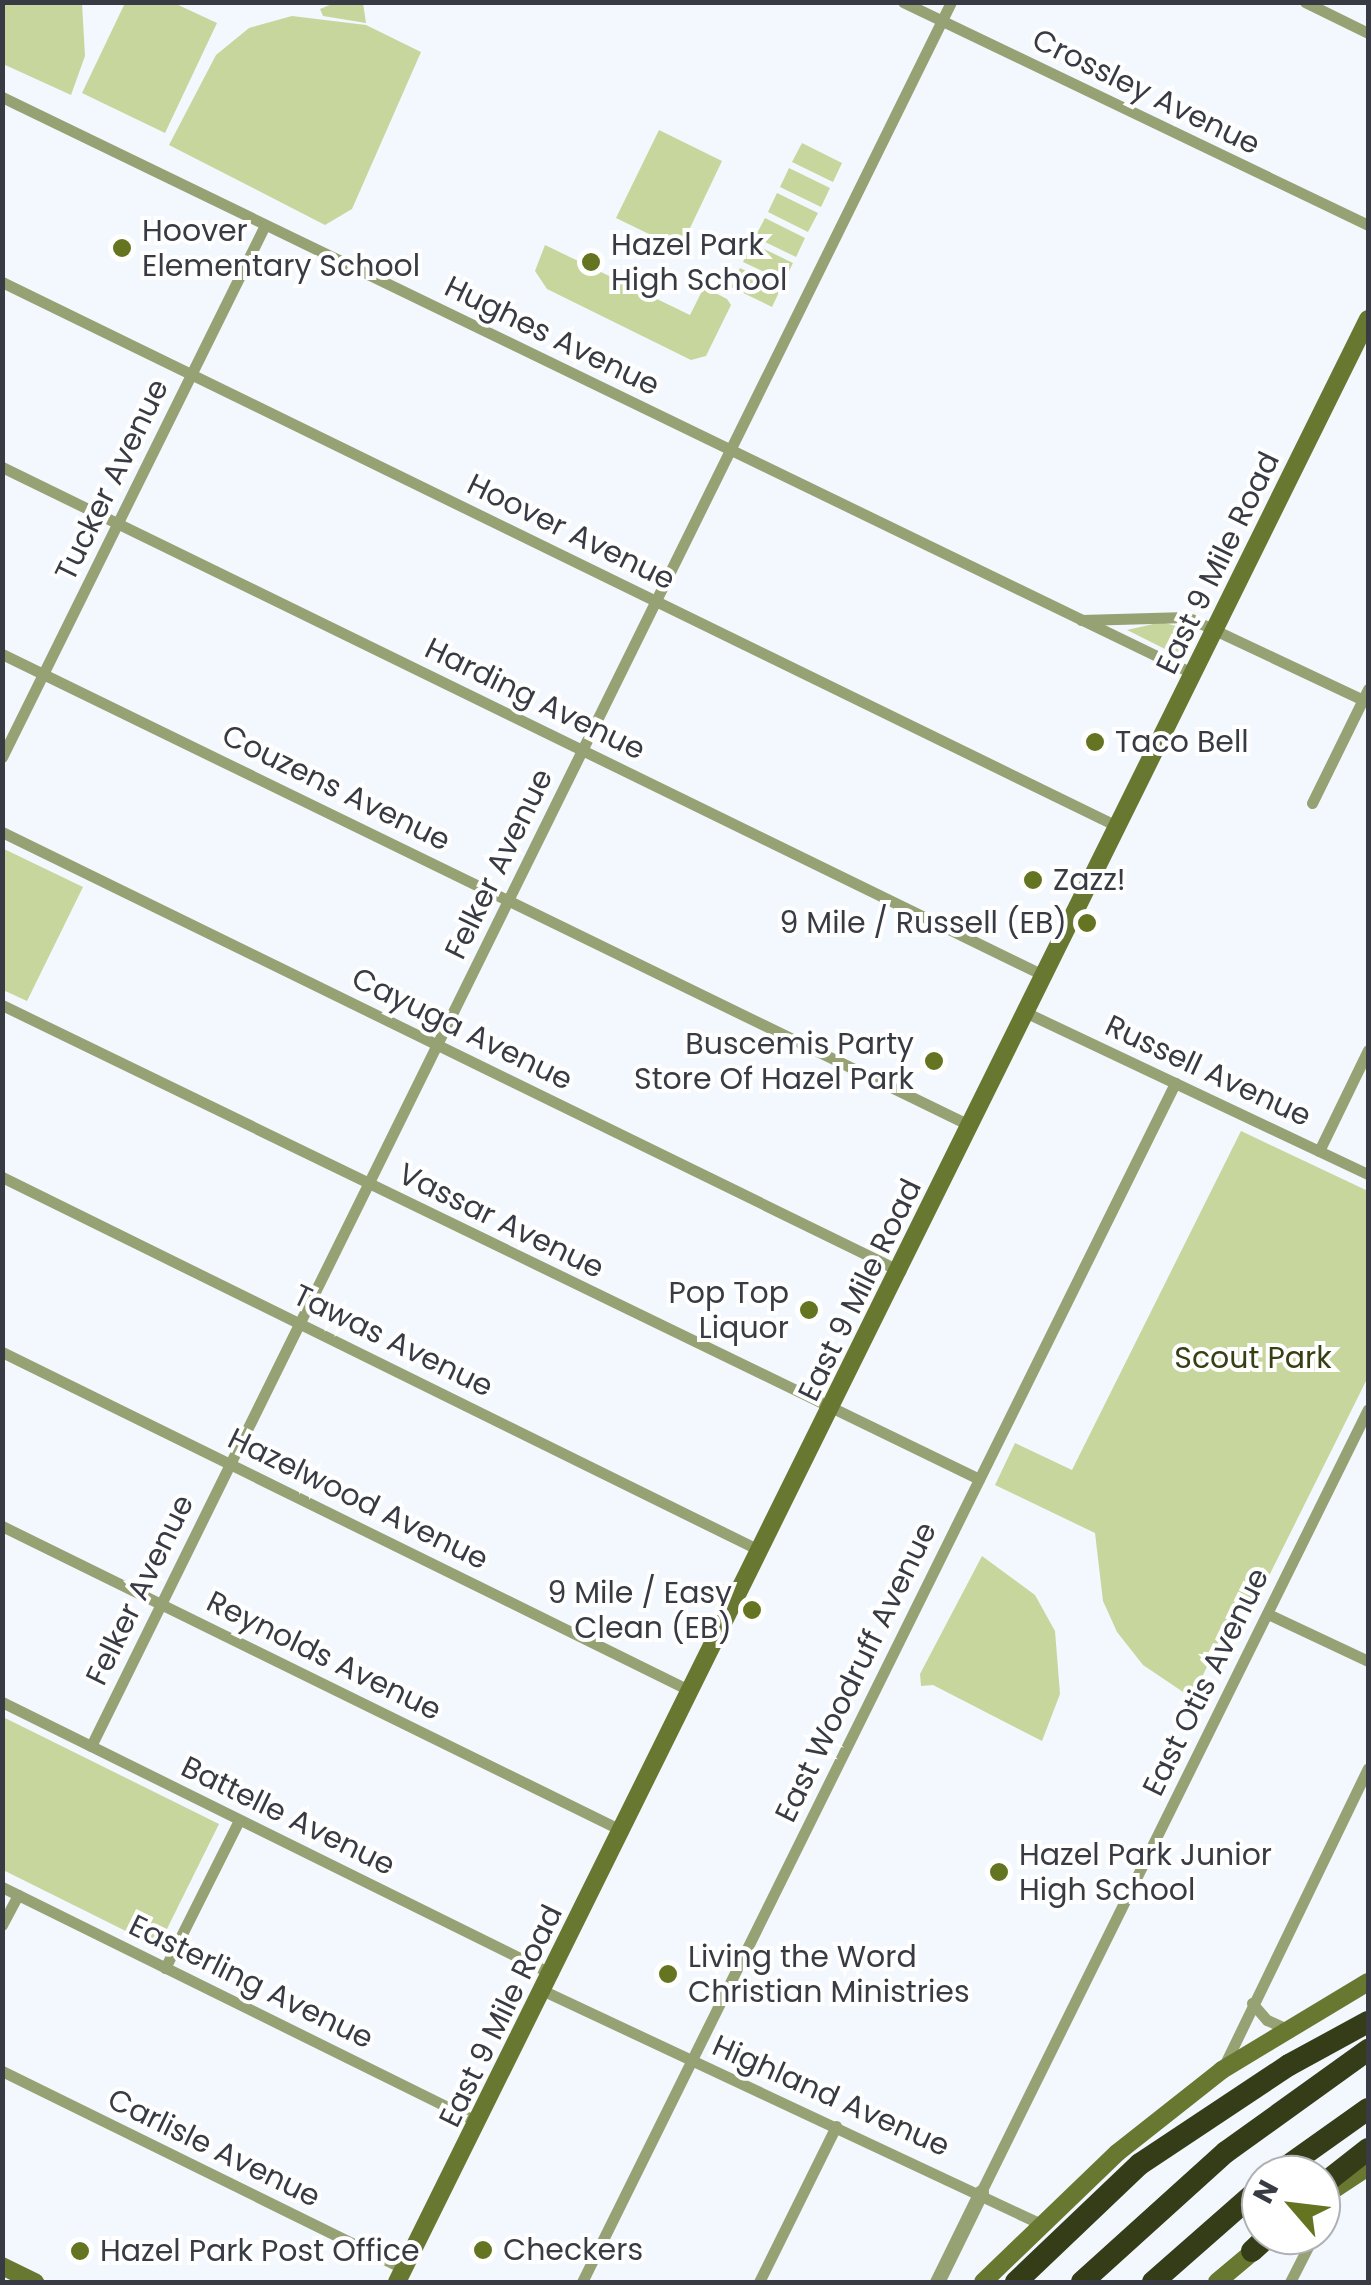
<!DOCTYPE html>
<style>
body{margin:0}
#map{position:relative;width:1371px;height:2285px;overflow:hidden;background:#f3f7fe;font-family:Poppins,sans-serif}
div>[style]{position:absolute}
.green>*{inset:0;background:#c7d69d}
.minor>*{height:11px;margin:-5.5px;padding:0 5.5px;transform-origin:5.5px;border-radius:5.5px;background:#96a174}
.tertiary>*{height:15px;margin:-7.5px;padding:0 7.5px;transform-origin:7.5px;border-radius:7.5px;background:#96a174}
.secondary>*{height:18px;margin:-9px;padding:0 9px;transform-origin:9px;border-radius:9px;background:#697831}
.motorway>*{height:22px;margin:-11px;padding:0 11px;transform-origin:11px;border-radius:11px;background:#343d18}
.dots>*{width:28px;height:28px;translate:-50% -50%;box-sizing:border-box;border:5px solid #fff;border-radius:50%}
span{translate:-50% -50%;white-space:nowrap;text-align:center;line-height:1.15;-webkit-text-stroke:8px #fff;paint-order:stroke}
.street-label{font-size:30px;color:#383b43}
.poi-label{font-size:30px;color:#383b43}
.left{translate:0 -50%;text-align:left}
.right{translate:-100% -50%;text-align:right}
.park-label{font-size:30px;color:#374013}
.frame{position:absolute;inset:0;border:5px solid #383b43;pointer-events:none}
.north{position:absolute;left:1241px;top:2155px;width:100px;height:100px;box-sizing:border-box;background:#fff;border:2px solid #afb1b4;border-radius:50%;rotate:298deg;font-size:28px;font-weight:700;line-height:40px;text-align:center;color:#383b43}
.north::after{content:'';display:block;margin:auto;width:35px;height:45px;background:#647421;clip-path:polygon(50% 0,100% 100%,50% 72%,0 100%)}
</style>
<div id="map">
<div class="green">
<i style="clip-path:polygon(3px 2px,82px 3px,85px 56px,71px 95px,3px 64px)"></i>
<i style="clip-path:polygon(337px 2px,363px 3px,366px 23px,323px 16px,320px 9px)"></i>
<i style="clip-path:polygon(125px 3px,174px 3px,217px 23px,165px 133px,82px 93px)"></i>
<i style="clip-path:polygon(292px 16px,366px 25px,421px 52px,352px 209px,325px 225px,169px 145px,216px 55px,249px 28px)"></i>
<i style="clip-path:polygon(659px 130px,722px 161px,680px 249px,616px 218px)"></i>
<i style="clip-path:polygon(802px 143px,842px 163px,833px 182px,792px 162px)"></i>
<i style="clip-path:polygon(789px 168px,830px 188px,821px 207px,780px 187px)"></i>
<i style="clip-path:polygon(777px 193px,818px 213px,808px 232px,768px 212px)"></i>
<i style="clip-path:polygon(765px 218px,805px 238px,796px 257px,755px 237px)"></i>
<i style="clip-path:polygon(752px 243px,793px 263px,784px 281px,743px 262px)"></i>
<i style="clip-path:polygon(545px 245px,690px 315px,704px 287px,727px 299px,731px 305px,706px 356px,691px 360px,547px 289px,535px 271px)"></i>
<i style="clip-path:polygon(740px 268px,781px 288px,772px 307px,731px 287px)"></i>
<i style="clip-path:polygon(1162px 622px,1193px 631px,1191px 638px,1173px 637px,1181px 657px,1127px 630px)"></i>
<i style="clip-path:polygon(2px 848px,83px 887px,27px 1001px,3px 990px)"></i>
<i style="clip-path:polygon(1241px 1131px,1368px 1191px,1368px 1377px,1253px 1608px,1238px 1602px,1192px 1698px,1143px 1665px,1117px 1632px,1103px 1601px,1095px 1533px,995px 1485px,1015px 1443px,1072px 1470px)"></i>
<i style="clip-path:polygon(982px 1556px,1035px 1595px,1055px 1631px,1060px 1694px,1042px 1741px,933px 1685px,921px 1686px,920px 1674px)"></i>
<i style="clip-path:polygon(3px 1717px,219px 1824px,158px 1947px,3px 1870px)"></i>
</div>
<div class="minor">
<i style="left:903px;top:2px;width:516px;rotate:25.62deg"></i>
<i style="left:1305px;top:2px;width:70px;rotate:26.2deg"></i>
<i style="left:2px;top:97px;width:1324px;rotate:25.83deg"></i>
<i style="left:2px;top:282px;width:1243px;rotate:26.01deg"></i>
<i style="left:2px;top:467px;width:1161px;rotate:26.01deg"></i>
<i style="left:1081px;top:620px;width:106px;rotate:-1.6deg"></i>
<i style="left:1187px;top:617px;width:200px;rotate:25.2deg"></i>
<i style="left:2px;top:654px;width:1078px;rotate:25.97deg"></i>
<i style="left:2px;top:757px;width:593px;rotate:-63.69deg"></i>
<i style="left:1312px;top:803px;width:127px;rotate:-63.8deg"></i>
<i style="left:2px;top:832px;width:1000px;rotate:26.05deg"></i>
<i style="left:2px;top:1005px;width:1086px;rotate:25.88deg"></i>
<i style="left:1027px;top:1013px;width:377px;rotate:25.3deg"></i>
<i style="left:1319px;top:1151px;width:112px;rotate:-64.1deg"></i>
<i style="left:2px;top:1177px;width:846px;rotate:26.23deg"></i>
<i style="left:2px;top:1352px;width:768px;rotate:26.2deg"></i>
<i style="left:2px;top:1526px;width:692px;rotate:26.16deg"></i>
<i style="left:1268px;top:1614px;width:110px;rotate:25.2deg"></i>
<i style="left:2px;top:1702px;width:614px;rotate:26.31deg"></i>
<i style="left:91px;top:1746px;width:1945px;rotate:-63.75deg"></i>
<i style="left:2px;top:1887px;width:531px;rotate:26.28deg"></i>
<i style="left:2px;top:1925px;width:34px;rotate:-62deg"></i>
<i style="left:165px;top:1968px;width:165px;rotate:-63.4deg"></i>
<i style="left:544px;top:1991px;width:549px;rotate:25.12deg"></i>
<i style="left:1252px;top:2003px;width:23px;rotate:49deg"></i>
<i style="left:1267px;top:2020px;width:22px;rotate:24deg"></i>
<i style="left:1222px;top:2070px;width:335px;rotate:-64.2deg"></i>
<i style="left:2px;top:2071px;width:448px;rotate:26.2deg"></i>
<i style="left:981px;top:2192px;width:873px;rotate:-63.7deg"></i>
<i style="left:582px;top:2282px;width:1338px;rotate:-63.68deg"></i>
<i style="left:759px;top:2282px;width:174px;rotate:-63.7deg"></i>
<i style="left:1290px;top:2282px;width:53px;rotate:-62.9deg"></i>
</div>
<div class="tertiary">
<i style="left:937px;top:2282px;width:100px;rotate:-63.9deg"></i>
</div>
<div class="secondary">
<i style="left:1321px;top:2198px;width:56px;rotate:-33.4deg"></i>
<i style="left:2px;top:2266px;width:37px;rotate:26deg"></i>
<i style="left:397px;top:2282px;width:2190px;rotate:-63.68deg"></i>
<i style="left:983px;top:2282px;width:186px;rotate:-43.9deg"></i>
<i style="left:1117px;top:2153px;width:134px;rotate:-38.3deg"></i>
<i style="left:1222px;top:2070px;width:170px;rotate:-31.1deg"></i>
<i style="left:1217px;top:2282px;width:57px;rotate:-40.1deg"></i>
</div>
<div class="motorway">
<i style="left:1275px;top:2175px;width:114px;rotate:-35.4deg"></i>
<i style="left:1321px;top:2186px;width:60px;rotate:-38.2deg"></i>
<i style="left:1252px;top:2251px;width:23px;rotate:-43deg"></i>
<i style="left:1016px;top:2282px;width:171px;rotate:-43.6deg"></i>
<i style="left:1140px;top:2164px;width:179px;rotate:-33.6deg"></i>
<i style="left:1289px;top:2065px;width:90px;rotate:-28.6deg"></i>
<i style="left:1082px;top:2282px;width:194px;rotate:-42.1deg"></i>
<i style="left:1226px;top:2152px;width:175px;rotate:-35.7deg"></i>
<i style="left:1153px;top:2282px;width:144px;rotate:-41.3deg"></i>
</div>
<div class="dots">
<i style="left:122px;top:248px;background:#647421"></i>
<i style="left:591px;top:262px;background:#647421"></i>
<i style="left:1095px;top:742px;background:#647421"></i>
<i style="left:1033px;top:880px;background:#647421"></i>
<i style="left:1087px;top:923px;background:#647421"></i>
<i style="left:934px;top:1061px;background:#647421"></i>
<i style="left:809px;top:1310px;background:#647421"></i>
<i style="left:752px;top:1610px;background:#647421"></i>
<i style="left:999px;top:1872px;background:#647421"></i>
<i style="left:668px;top:1974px;background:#647421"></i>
<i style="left:483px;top:2250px;background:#647421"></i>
<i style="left:80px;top:2251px;background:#647421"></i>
</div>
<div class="street-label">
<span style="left:1146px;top:92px;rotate:26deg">Crossley Avenue</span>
<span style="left:552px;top:336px;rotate:26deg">Hughes Avenue</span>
<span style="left:112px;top:480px;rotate:-64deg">Tucker Avenue</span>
<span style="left:571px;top:532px;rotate:26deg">Hoover Avenue</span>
<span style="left:1218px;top:563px;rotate:-64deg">East 9 Mile Road</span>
<span style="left:535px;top:699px;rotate:26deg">Harding Avenue</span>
<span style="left:336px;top:788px;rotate:26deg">Couzens Avenue</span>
<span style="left:499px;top:864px;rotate:-64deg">Felker Avenue</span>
<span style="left:462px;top:1029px;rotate:26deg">Cayuga Avenue</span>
<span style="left:1208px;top:1071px;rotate:25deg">Russell Avenue</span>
<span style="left:501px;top:1221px;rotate:26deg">Vassar Avenue</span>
<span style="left:860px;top:1290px;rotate:-64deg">East 9 Mile Road</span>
<span style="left:393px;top:1341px;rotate:26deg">Tawas Avenue</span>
<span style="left:358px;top:1499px;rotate:26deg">Hazelwood Avenue</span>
<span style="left:140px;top:1590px;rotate:-64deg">Felker Avenue</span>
<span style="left:324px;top:1656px;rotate:26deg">Reynolds Avenue</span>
<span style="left:856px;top:1672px;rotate:-64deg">East Woodruff Avenue</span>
<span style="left:1206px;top:1682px;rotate:-64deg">East Otis Avenue</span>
<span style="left:288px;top:1816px;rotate:26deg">Battelle Avenue</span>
<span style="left:251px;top:1982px;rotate:26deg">Easterling Avenue</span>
<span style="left:501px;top:2016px;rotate:-64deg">East 9 Mile Road</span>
<span style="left:831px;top:2096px;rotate:24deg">Highland Avenue</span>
<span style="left:214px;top:2148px;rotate:26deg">Carlisle Avenue</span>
</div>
<div class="poi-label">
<span class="left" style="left:142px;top:248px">Hoover<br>Elementary School</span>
<span class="left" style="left:611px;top:262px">Hazel Park<br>High School</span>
<span class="left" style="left:1115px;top:742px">Taco Bell</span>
<span class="left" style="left:1053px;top:880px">Zazz!</span>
<span class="right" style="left:1067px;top:923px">9 Mile / Russell (EB)</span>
<span class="right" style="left:914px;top:1061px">Buscemis Party<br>Store Of Hazel Park</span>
<span class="right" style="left:789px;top:1310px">Pop Top<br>Liquor</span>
<span class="right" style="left:732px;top:1610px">9 Mile / Easy<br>Clean (EB)</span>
<span class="left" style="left:1019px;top:1872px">Hazel Park Junior<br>High School</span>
<span class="left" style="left:688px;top:1974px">Living the Word<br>Christian Ministries</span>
<span class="left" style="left:503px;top:2250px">Checkers</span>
<span class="left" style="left:100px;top:2251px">Hazel Park Post Office</span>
</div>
<div class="park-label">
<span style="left:1253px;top:1358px">Scout Park</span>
</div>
<div class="frame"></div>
<div class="north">N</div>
</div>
